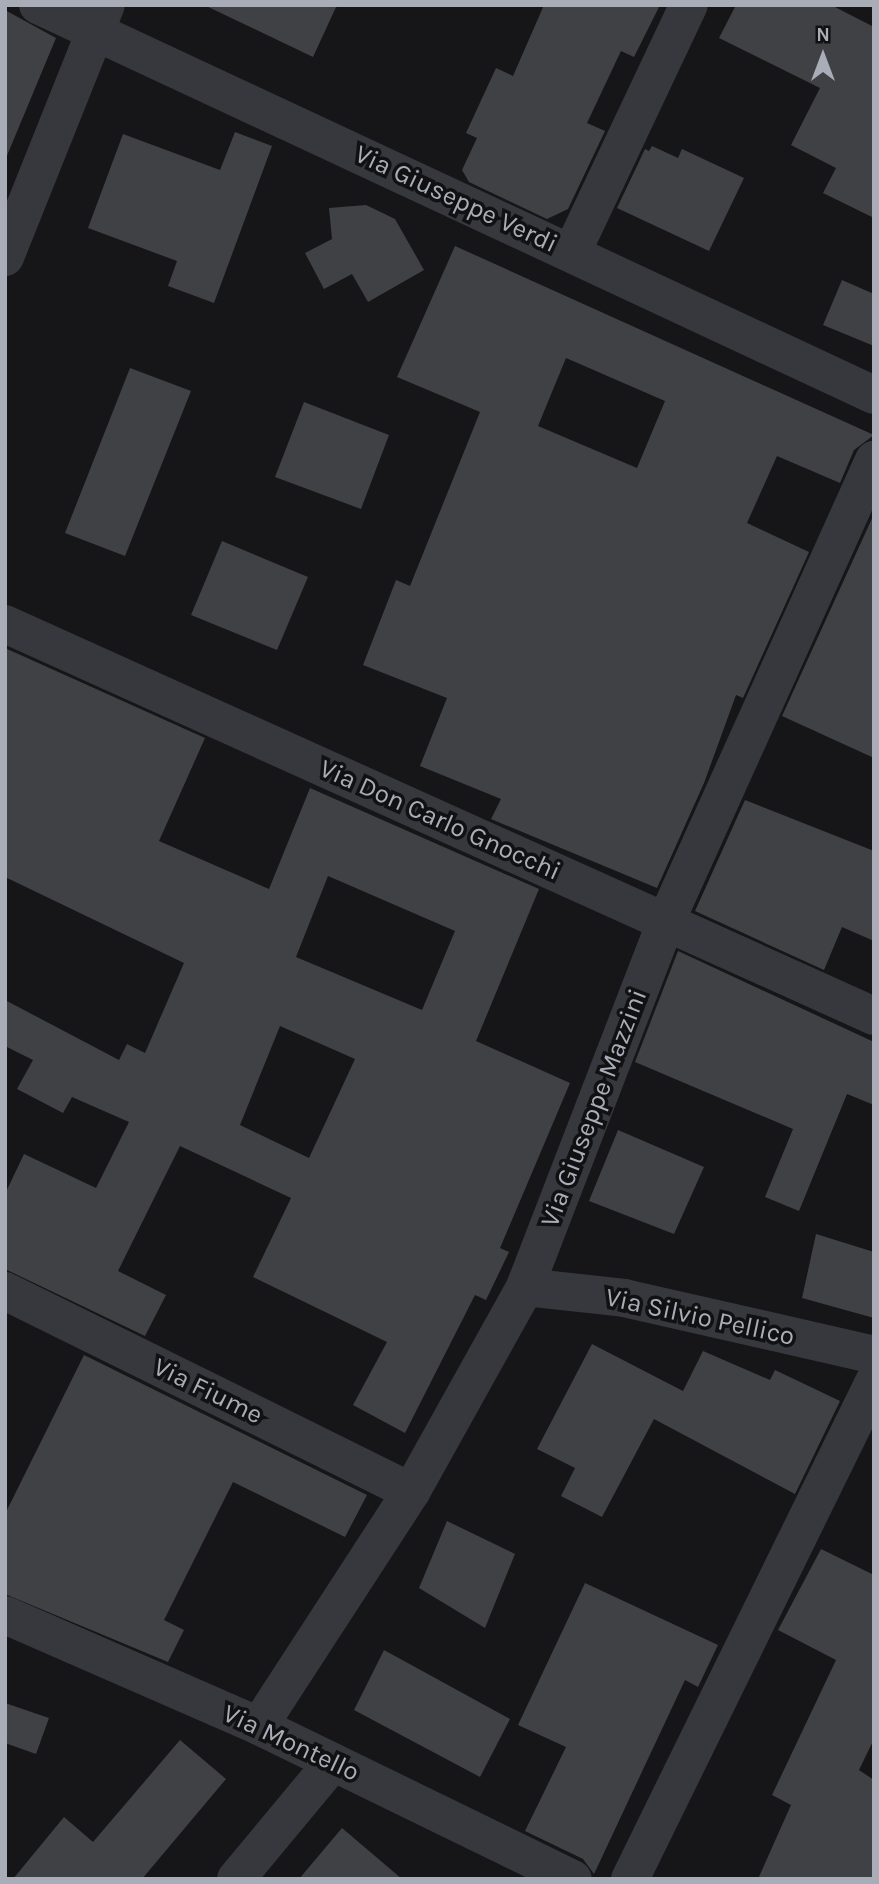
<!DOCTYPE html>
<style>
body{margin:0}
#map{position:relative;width:879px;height:1884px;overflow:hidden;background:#161618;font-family:Karla,sans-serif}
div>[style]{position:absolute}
.building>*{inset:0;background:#404145}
.minor>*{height:38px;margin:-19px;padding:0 19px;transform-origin:19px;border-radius:19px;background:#37383d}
span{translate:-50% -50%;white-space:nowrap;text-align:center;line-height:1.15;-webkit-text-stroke:7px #111113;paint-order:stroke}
.street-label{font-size:26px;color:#a8adb8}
.frame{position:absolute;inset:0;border:7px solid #a8adb8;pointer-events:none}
.north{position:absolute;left:788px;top:21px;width:70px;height:70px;-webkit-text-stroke:5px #111113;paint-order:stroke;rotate:0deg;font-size:19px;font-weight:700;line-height:28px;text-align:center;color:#a8adb8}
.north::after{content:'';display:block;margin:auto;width:24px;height:32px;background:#a8adb8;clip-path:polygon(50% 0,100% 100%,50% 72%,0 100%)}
</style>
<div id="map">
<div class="building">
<i style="clip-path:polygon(204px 5px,337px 5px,313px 57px)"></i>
<i style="clip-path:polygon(544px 5px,660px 5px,634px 57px,621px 51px,587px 123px,605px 131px,568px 209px,547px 219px,469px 182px,462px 170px,477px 138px,466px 133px,496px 68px,513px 76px)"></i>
<i style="clip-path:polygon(736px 5px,831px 5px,874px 27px,874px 218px,823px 193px,836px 168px,791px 145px,820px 88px,719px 38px)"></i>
<i style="clip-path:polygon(5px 10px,56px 38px,6px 158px,5px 158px)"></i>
<i style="clip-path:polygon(235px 132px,272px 146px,214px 303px,168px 286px,177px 261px,88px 228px,123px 134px,220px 170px)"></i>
<i style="clip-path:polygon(652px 146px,678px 158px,682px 149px,744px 178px,709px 251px,617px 208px,645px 149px,649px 151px)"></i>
<i style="clip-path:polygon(366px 205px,395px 219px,424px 270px,368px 302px,352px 274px,324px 289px,305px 253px,332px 239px,329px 208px)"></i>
<i style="clip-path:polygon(evenodd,455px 246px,874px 435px,854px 450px,840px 483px,777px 456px,747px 523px,809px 552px,743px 698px,736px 695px,704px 783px,657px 888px,491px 819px,501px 799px,420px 766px,447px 698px,363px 665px,396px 580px,410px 586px,480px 412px,397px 377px,455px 246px,566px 358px,665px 401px,637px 468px,538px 426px,566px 358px)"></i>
<i style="clip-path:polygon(842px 280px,874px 294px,874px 346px,823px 325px)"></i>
<i style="clip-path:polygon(130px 368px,191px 391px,125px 556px,65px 533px)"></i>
<i style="clip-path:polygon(304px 402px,389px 435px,361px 509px,275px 477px)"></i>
<i style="clip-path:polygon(874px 514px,874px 758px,782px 716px)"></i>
<i style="clip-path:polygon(222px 541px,308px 577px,277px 650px,191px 615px)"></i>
<i style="clip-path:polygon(evenodd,5px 648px,205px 738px,159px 841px,269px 889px,310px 788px,539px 889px,476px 1041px,570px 1083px,500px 1248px,509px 1252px,486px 1300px,475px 1295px,405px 1433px,353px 1405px,387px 1342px,253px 1277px,291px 1198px,180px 1146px,118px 1271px,166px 1295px,145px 1336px,5px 1269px,5px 1194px,24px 1154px,96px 1188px,129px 1122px,72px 1097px,63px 1113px,17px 1089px,33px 1060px,5px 1046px,5px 1000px,119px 1060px,127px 1044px,145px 1053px,184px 963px,5px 877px,5px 648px,328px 876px,455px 931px,422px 1010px,296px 957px,328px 876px,5px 648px,280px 1026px,355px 1059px,309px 1158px,240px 1125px,280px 1026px)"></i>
<i style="clip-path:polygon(745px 800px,874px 851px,874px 941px,842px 927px,824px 970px,695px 911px)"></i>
<i style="clip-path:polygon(678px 951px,874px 1042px,874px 1105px,847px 1094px,799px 1211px,765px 1197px,793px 1129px,635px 1062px)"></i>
<i style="clip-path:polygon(618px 1130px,704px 1167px,674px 1234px,589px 1201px)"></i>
<i style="clip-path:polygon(816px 1234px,874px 1252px,874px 1318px,802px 1298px)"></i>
<i style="clip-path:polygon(592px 1344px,683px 1391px,703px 1351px,770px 1380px,775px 1370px,840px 1401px,795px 1494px,654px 1419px,602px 1517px,561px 1496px,575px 1468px,537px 1449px)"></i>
<i style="clip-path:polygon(84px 1355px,367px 1495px,345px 1537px,233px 1482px,164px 1620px,184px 1630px,168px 1662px,5px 1594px,5px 1514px)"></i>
<i style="clip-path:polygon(447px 1521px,515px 1554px,485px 1628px,419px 1588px)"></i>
<i style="clip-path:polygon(821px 1549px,874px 1575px,874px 1739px,859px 1770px,874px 1780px,874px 1879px,758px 1879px,791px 1805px,772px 1795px,836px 1660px,778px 1630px)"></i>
<i style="clip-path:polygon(585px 1583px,718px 1645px,698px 1687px,685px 1680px,594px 1874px,583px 1859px,525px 1831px,566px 1747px,518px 1725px)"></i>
<i style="clip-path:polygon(384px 1650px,510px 1719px,480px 1777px,354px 1710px)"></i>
<i style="clip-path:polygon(5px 1703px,49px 1718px,36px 1754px,5px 1743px)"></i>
<i style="clip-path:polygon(180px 1740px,226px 1779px,142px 1879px,13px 1879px,64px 1817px,93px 1842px)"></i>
<i style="clip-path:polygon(342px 1828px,402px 1879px,299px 1879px)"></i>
</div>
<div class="minor">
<i style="left:38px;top:5px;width:922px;rotate:25.01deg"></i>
<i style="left:572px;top:252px;width:273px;rotate:-64.7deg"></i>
<i style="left:5px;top:257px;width:271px;rotate:-68.2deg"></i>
<i style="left:5px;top:624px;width:953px;rotate:24.28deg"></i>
<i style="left:525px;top:1287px;width:100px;rotate:6.3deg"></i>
<i style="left:624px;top:1298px;width:256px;rotate:12.8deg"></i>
<i style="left:5px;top:1291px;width:453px;rotate:26.3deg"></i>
<i style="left:5px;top:1615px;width:277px;rotate:23.6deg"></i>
<i style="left:259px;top:1726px;width:349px;rotate:26deg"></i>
<i style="left:259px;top:1726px;width:279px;rotate:-57deg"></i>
<i style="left:411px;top:1492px;width:235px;rotate:-60.9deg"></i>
<i style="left:525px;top:1287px;width:392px;rotate:-68.9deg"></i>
<i style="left:666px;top:921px;width:506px;rotate:-65.72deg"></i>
<i style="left:236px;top:1879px;width:152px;rotate:-50.3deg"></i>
<i style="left:630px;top:1879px;width:554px;rotate:-63.85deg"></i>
</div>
<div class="street-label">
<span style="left:456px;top:199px;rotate:25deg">Via Giuseppe Verdi</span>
<span style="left:440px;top:820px;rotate:24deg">Via Don Carlo Gnocchi</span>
<span style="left:594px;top:1108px;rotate:-69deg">Via Giuseppe Mazzini</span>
<span style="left:700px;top:1317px;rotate:12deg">Via Silvio Pellico</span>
<span style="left:208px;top:1391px;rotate:26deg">Via Fiume</span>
<span style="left:291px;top:1743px;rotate:25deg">Via Montello</span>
</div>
<div class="frame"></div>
<div class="north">N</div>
</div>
